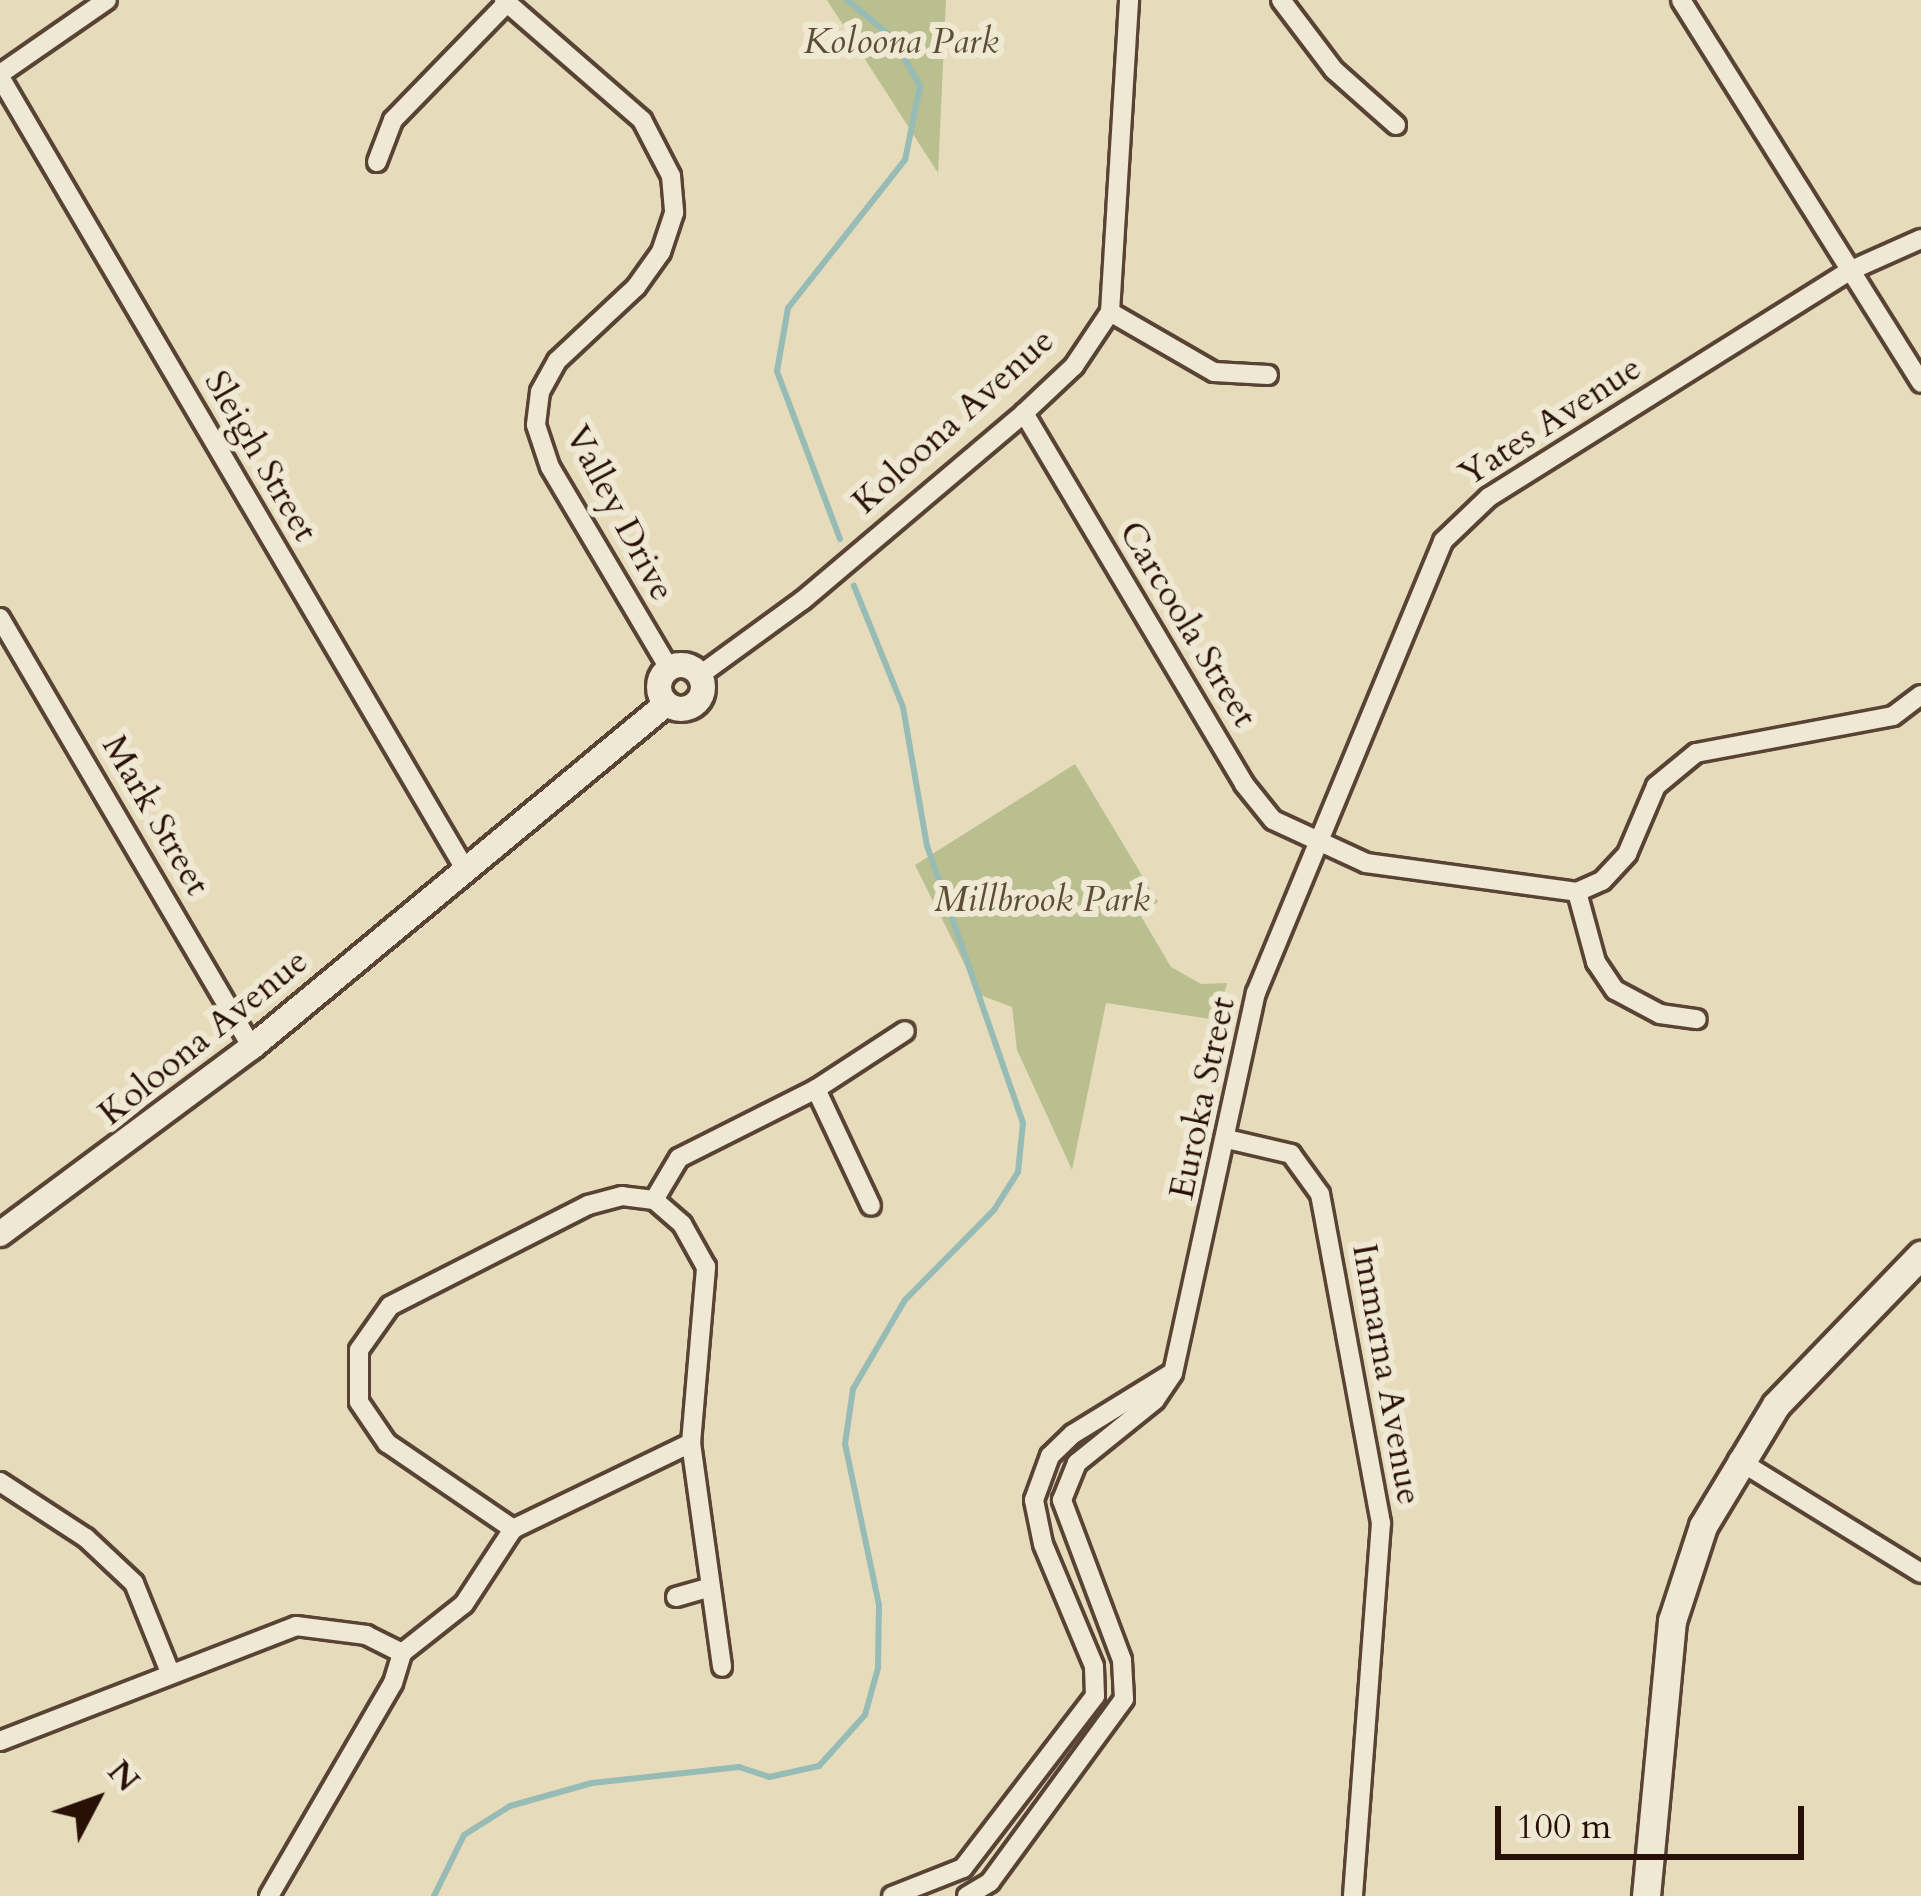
<!DOCTYPE html>
<style>
body{margin:0}
#map{position:relative;width:1921px;height:1896px;overflow:hidden;background:#e6dcbc;font-family:Cardo,serif}
div>[style]{position:absolute}
.green>*{inset:0;background:#b9bf8e}
.stream>*{height:6px;margin:-3px;padding:0 3px;transform-origin:3px;border-radius:3px;background:#97bbb5}
.roads{filter:drop-shadow(3px 0 #584334) drop-shadow(-3px 0 #584334) drop-shadow(0 3px #584334) drop-shadow(0 -3px #584334)}
.minor>*{height:18px;margin:-9px;padding:0 9px;transform-origin:9px;border-radius:9px;background:#efe8d3}
.tertiary>*{height:24px;margin:-12px;padding:0 12px;transform-origin:12px;border-radius:12px;background:#efe8d3}
.tertiary>.ring{margin:-12px;padding:0;box-sizing:content-box;background:none;border:24px solid #efe8d3;border-radius:50%}
.secondary>*{height:27px;margin:-13.5px;padding:0 13.5px;transform-origin:13.5px;border-radius:13.5px;background:#efe8d3}
span{translate:-50% -50%;white-space:nowrap;text-align:center;line-height:1.15;-webkit-text-stroke:12px #efe8d3;paint-order:stroke}
.park-label{font-size:36px;color:#5b4d36;font-style:italic}
.street-label{font-size:36px;color:#281007}
.north{position:absolute;left:36px;top:1740px;width:120px;height:120px;-webkit-text-stroke:9px #efe8d3;paint-order:stroke;rotate:49deg;font-size:33px;font-weight:700;line-height:48px;text-align:center;color:#281007}
.north::after{content:'';display:block;margin:auto;width:42px;height:54px;background:#281007;clip-path:polygon(50% 0,100% 100%,50% 72%,0 100%)}
.scale{position:absolute;left:1495px;top:1806px;width:309px;height:54px;box-sizing:border-box;border:6px solid #281007;border-top:0;padding-left:15px;font-size:36px;line-height:42px;white-space:nowrap;color:#281007;-webkit-text-stroke:9px #efe8d3;paint-order:stroke}
</style>
<div id="map">
<div class="green">
<i style="clip-path:polygon(827px 0,946px 0,938px 173px)"></i>
<i style="clip-path:polygon(1075px 764px,1158px 902px,1139px 913px,1171px 967px,1201px 984px,1227px 983px,1217px 1020px,1106px 1003px,1072px 1170px,1017px 1050px,1012px 1007px,980px 995px,915px 865px)"></i>
</div>
<div class="stream">
<i style="left:840px;top:539px;width:179px;rotate:-110.6deg"></i>
<i style="left:777px;top:371px;width:64px;rotate:-80.1deg"></i>
<i style="left:788px;top:308px;width:189px;rotate:-51.7deg"></i>
<i style="left:905px;top:160px;width:76px;rotate:-78.5deg"></i>
<i style="left:920px;top:86px;width:55px;rotate:-119.4deg"></i>
<i style="left:893px;top:38px;width:60px;rotate:-140.4deg"></i>
<i style="left:434px;top:1896px;width:68px;rotate:-63.8deg"></i>
<i style="left:464px;top:1835px;width:54px;rotate:-32.2deg"></i>
<i style="left:510px;top:1806px;width:85px;rotate:-15.7deg"></i>
<i style="left:592px;top:1783px;width:148px;rotate:-6.2deg"></i>
<i style="left:739px;top:1767px;width:32px;rotate:18deg"></i>
<i style="left:769px;top:1777px;width:51px;rotate:-12.4deg"></i>
<i style="left:819px;top:1766px;width:69px;rotate:-48deg"></i>
<i style="left:865px;top:1715px;width:49px;rotate:-74.5deg"></i>
<i style="left:878px;top:1668px;width:63px;rotate:-89.1deg"></i>
<i style="left:879px;top:1605px;width:165px;rotate:-101.9deg"></i>
<i style="left:845px;top:1444px;width:56px;rotate:-81.7deg"></i>
<i style="left:853px;top:1389px;width:103px;rotate:-59.7deg"></i>
<i style="left:905px;top:1300px;width:127px;rotate:-45.3deg"></i>
<i style="left:994px;top:1210px;width:45px;rotate:-57.7deg"></i>
<i style="left:1018px;top:1172px;width:49px;rotate:-84.2deg"></i>
<i style="left:1023px;top:1123px;width:293px;rotate:-109.1deg"></i>
<i style="left:927px;top:846px;width:141px;rotate:-99.8deg"></i>
<i style="left:903px;top:707px;width:131px;rotate:-112deg"></i>
</div>
<div class="roads">
<div class="minor">
<i style="left:504px;top:0;width:183px;rotate:41deg"></i>
<i style="left:642px;top:120px;width:63px;rotate:62.6deg"></i>
<i style="left:671px;top:176px;width:37px;rotate:85deg"></i>
<i style="left:674px;top:213px;width:41px;rotate:108.4deg"></i>
<i style="left:661px;top:252px;width:43px;rotate:125.5deg"></i>
<i style="left:636px;top:287px;width:108px;rotate:136.9deg"></i>
<i style="left:557px;top:361px;width:35px;rotate:119deg"></i>
<i style="left:540px;top:392px;width:33px;rotate:97deg"></i>
<i style="left:536px;top:425px;width:44px;rotate:71.6deg"></i>
<i style="left:550px;top:467px;width:234px;rotate:59.4deg"></i>
<i style="left:1281px;top:0;width:88px;rotate:52.9deg"></i>
<i style="left:1334px;top:70px;width:83px;rotate:41.6deg"></i>
<i style="left:1681px;top:0;width:452px;rotate:57.9deg"></i>
<i style="left:0;top:74px;width:130px;rotate:-34.7deg"></i>
<i style="left:0;top:77px;width:918px;rotate:59.58deg"></i>
<i style="left:377px;top:162px;width:45px;rotate:-69.1deg"></i>
<i style="left:393px;top:120px;width:162px;rotate:-45.8deg"></i>
<i style="left:1110px;top:312px;width:120px;rotate:30deg"></i>
<i style="left:1214px;top:372px;width:54px;rotate:3.2deg"></i>
<i style="left:1024px;top:413px;width:431px;rotate:59.3deg"></i>
<i style="left:1244px;top:784px;width:46px;rotate:51.1deg"></i>
<i style="left:1273px;top:820px;width:102px;rotate:24.8deg"></i>
<i style="left:1366px;top:863px;width:213px;rotate:7.8deg"></i>
<i style="left:1577px;top:892px;width:27px;rotate:-24deg"></i>
<i style="left:1602px;top:881px;width:37px;rotate:-47deg"></i>
<i style="left:1627px;top:854px;width:74px;rotate:-66.9deg"></i>
<i style="left:1656px;top:786px;width:52px;rotate:-39.5deg"></i>
<i style="left:1696px;top:753px;width:200px;rotate:-10.6deg"></i>
<i style="left:1893px;top:716px;width:35px;rotate:-37deg"></i>
<i style="left:0;top:618px;width:498px;rotate:59.6deg"></i>
<i style="left:700px;top:675px;width:127px;rotate:-36.1deg"></i>
<i style="left:803px;top:600px;width:289px;rotate:-40.2deg"></i>
<i style="left:1024px;top:413px;width:69px;rotate:-43.2deg"></i>
<i style="left:1074px;top:366px;width:65px;rotate:-56.3deg"></i>
<i style="left:1110px;top:312px;width:313px;rotate:-86.5deg"></i>
<i style="left:1577px;top:892px;width:73px;rotate:74.8deg"></i>
<i style="left:1596px;top:962px;width:34px;rotate:56deg"></i>
<i style="left:1615px;top:990px;width:51px;rotate:28.1deg"></i>
<i style="left:1660px;top:1014px;width:37px;rotate:8deg"></i>
<i style="left:816px;top:1089px;width:129px;rotate:64.8deg"></i>
<i style="left:1227px;top:1139px;width:66px;rotate:13.2deg"></i>
<i style="left:1291px;top:1154px;width:49px;rotate:54.1deg"></i>
<i style="left:1320px;top:1194px;width:335px;rotate:79.5deg"></i>
<i style="left:1381px;top:1523px;width:374px;rotate:94.3deg"></i>
<i style="left:654px;top:1200px;width:49px;rotate:-59.2deg"></i>
<i style="left:679px;top:1158px;width:153px;rotate:-26.7deg"></i>
<i style="left:816px;top:1089px;width:106px;rotate:-33.1deg"></i>
<i style="left:691px;top:1443px;width:226px;rotate:82.1deg"></i>
<i style="left:1738px;top:1460px;width:215px;rotate:31.7deg"></i>
<i style="left:0;top:1482px;width:103px;rotate:33.1deg"></i>
<i style="left:86px;top:1538px;width:66px;rotate:43.2deg"></i>
<i style="left:134px;top:1583px;width:96px;rotate:68deg"></i>
<i style="left:676px;top:1597px;width:36px;rotate:-16deg"></i>
<i style="left:402px;top:1653px;width:79px;rotate:-38.3deg"></i>
<i style="left:464px;top:1604px;width:90px;rotate:-56.8deg"></i>
<i style="left:513px;top:1529px;width:198px;rotate:-25.8deg"></i>
<i style="left:691px;top:1443px;width:177px;rotate:-85.1deg"></i>
<i style="left:706px;top:1267px;width:49px;rotate:-119.2deg"></i>
<i style="left:682px;top:1224px;width:37px;rotate:-139deg"></i>
<i style="left:654px;top:1200px;width:32px;rotate:-173deg"></i>
<i style="left:622px;top:1196px;width:35px;rotate:165deg"></i>
<i style="left:588px;top:1205px;width:222px;rotate:153deg"></i>
<i style="left:390px;top:1306px;width:54px;rotate:125.2deg"></i>
<i style="left:359px;top:1350px;width:52px;rotate:90deg"></i>
<i style="left:359px;top:1402px;width:50px;rotate:55.7deg"></i>
<i style="left:387px;top:1443px;width:153px;rotate:34.3deg"></i>
<i style="left:0;top:1741px;width:318px;rotate:-21.2deg"></i>
<i style="left:296px;top:1626px;width:71px;rotate:7.3deg"></i>
<i style="left:366px;top:1635px;width:40px;rotate:26.6deg"></i>
<i style="left:269px;top:1896px;width:246px;rotate:-59.8deg"></i>
<i style="left:393px;top:1683px;width:31px;rotate:-73deg"></i>
<i style="left:892px;top:1896px;width:76px;rotate:-21.5deg"></i>
<i style="left:963px;top:1868px;width:217px;rotate:-52.5deg"></i>
<i style="left:1095px;top:1696px;width:30px;rotate:-92deg"></i>
<i style="left:1094px;top:1666px;width:132px;rotate:-112.7deg"></i>
<i style="left:1043px;top:1544px;width:45px;rotate:-101.6deg"></i>
<i style="left:1034px;top:1500px;width:47px;rotate:-70deg"></i>
<i style="left:1050px;top:1456px;width:32px;rotate:-44deg"></i>
<i style="left:1073px;top:1434px;width:113px;rotate:-31.6deg"></i>
<i style="left:967px;top:1896px;width:27px;rotate:-31deg"></i>
<i style="left:990px;top:1882px;width:227px;rotate:-53.8deg"></i>
<i style="left:1124px;top:1699px;width:39px;rotate:-93deg"></i>
<i style="left:1122px;top:1660px;width:171px;rotate:-110.6deg"></i>
<i style="left:1062px;top:1500px;width:40px;rotate:-68deg"></i>
<i style="left:1077px;top:1463px;width:100px;rotate:-38.9deg"></i>
<i style="left:1155px;top:1400px;width:32px;rotate:-56deg"></i>
<i style="left:1173px;top:1373px;width:389px;rotate:-77.7deg"></i>
<i style="left:1256px;top:993px;width:489px;rotate:-67.5deg"></i>
<i style="left:1443px;top:541px;width:64px;rotate:-43.7deg"></i>
<i style="left:1489px;top:497px;width:425px;rotate:-32.1deg"></i>
<i style="left:1849px;top:271px;width:79px;rotate:-24deg"></i>
</div>
<div class="tertiary">
<i class="ring" style="left:659px;top:665px;width:20px;height:20px"></i>
<i style="left:0;top:1234px;width:314px;rotate:-36.6deg"></i>
<i style="left:252px;top:1047px;width:538px;rotate:-39.64deg"></i>
</div>
<div class="secondary">
<i style="left:1646px;top:1896px;width:276px;rotate:-84.6deg"></i>
<i style="left:1672px;top:1621px;width:100px;rotate:-71.9deg"></i>
<i style="left:1703px;top:1526px;width:141px;rotate:-58.9deg"></i>
<i style="left:1776px;top:1405px;width:209px;rotate:-46deg"></i>
</div>
</div>
<div class="park-label">
<span style="left:901px;top:42px">Koloona Park</span>
<span style="left:1042px;top:900px">Millbrook Park</span>
</div>
<div class="street-label">
<span style="left:953px;top:421px;rotate:-42deg">Koloona Avenue</span>
<span style="left:1550px;top:421px;rotate:-33deg">Yates Avenue</span>
<span style="left:261px;top:456px;rotate:60deg">Sleigh Street</span>
<span style="left:620px;top:513px;rotate:62deg">Valley Drive</span>
<span style="left:1188px;top:624px;rotate:59deg">Carcoola Street</span>
<span style="left:156px;top:815px;rotate:60deg">Mark Street</span>
<span style="left:203px;top:1037px;rotate:-39deg">Koloona Avenue</span>
<span style="left:1202px;top:1098px;rotate:-78deg">Euroka Street</span>
<span style="left:1387px;top:1374px;rotate:80deg">Immarna Avenue</span>
</div>
<div class="north">N</div>
<div class="scale">100 m</div>
</div>
